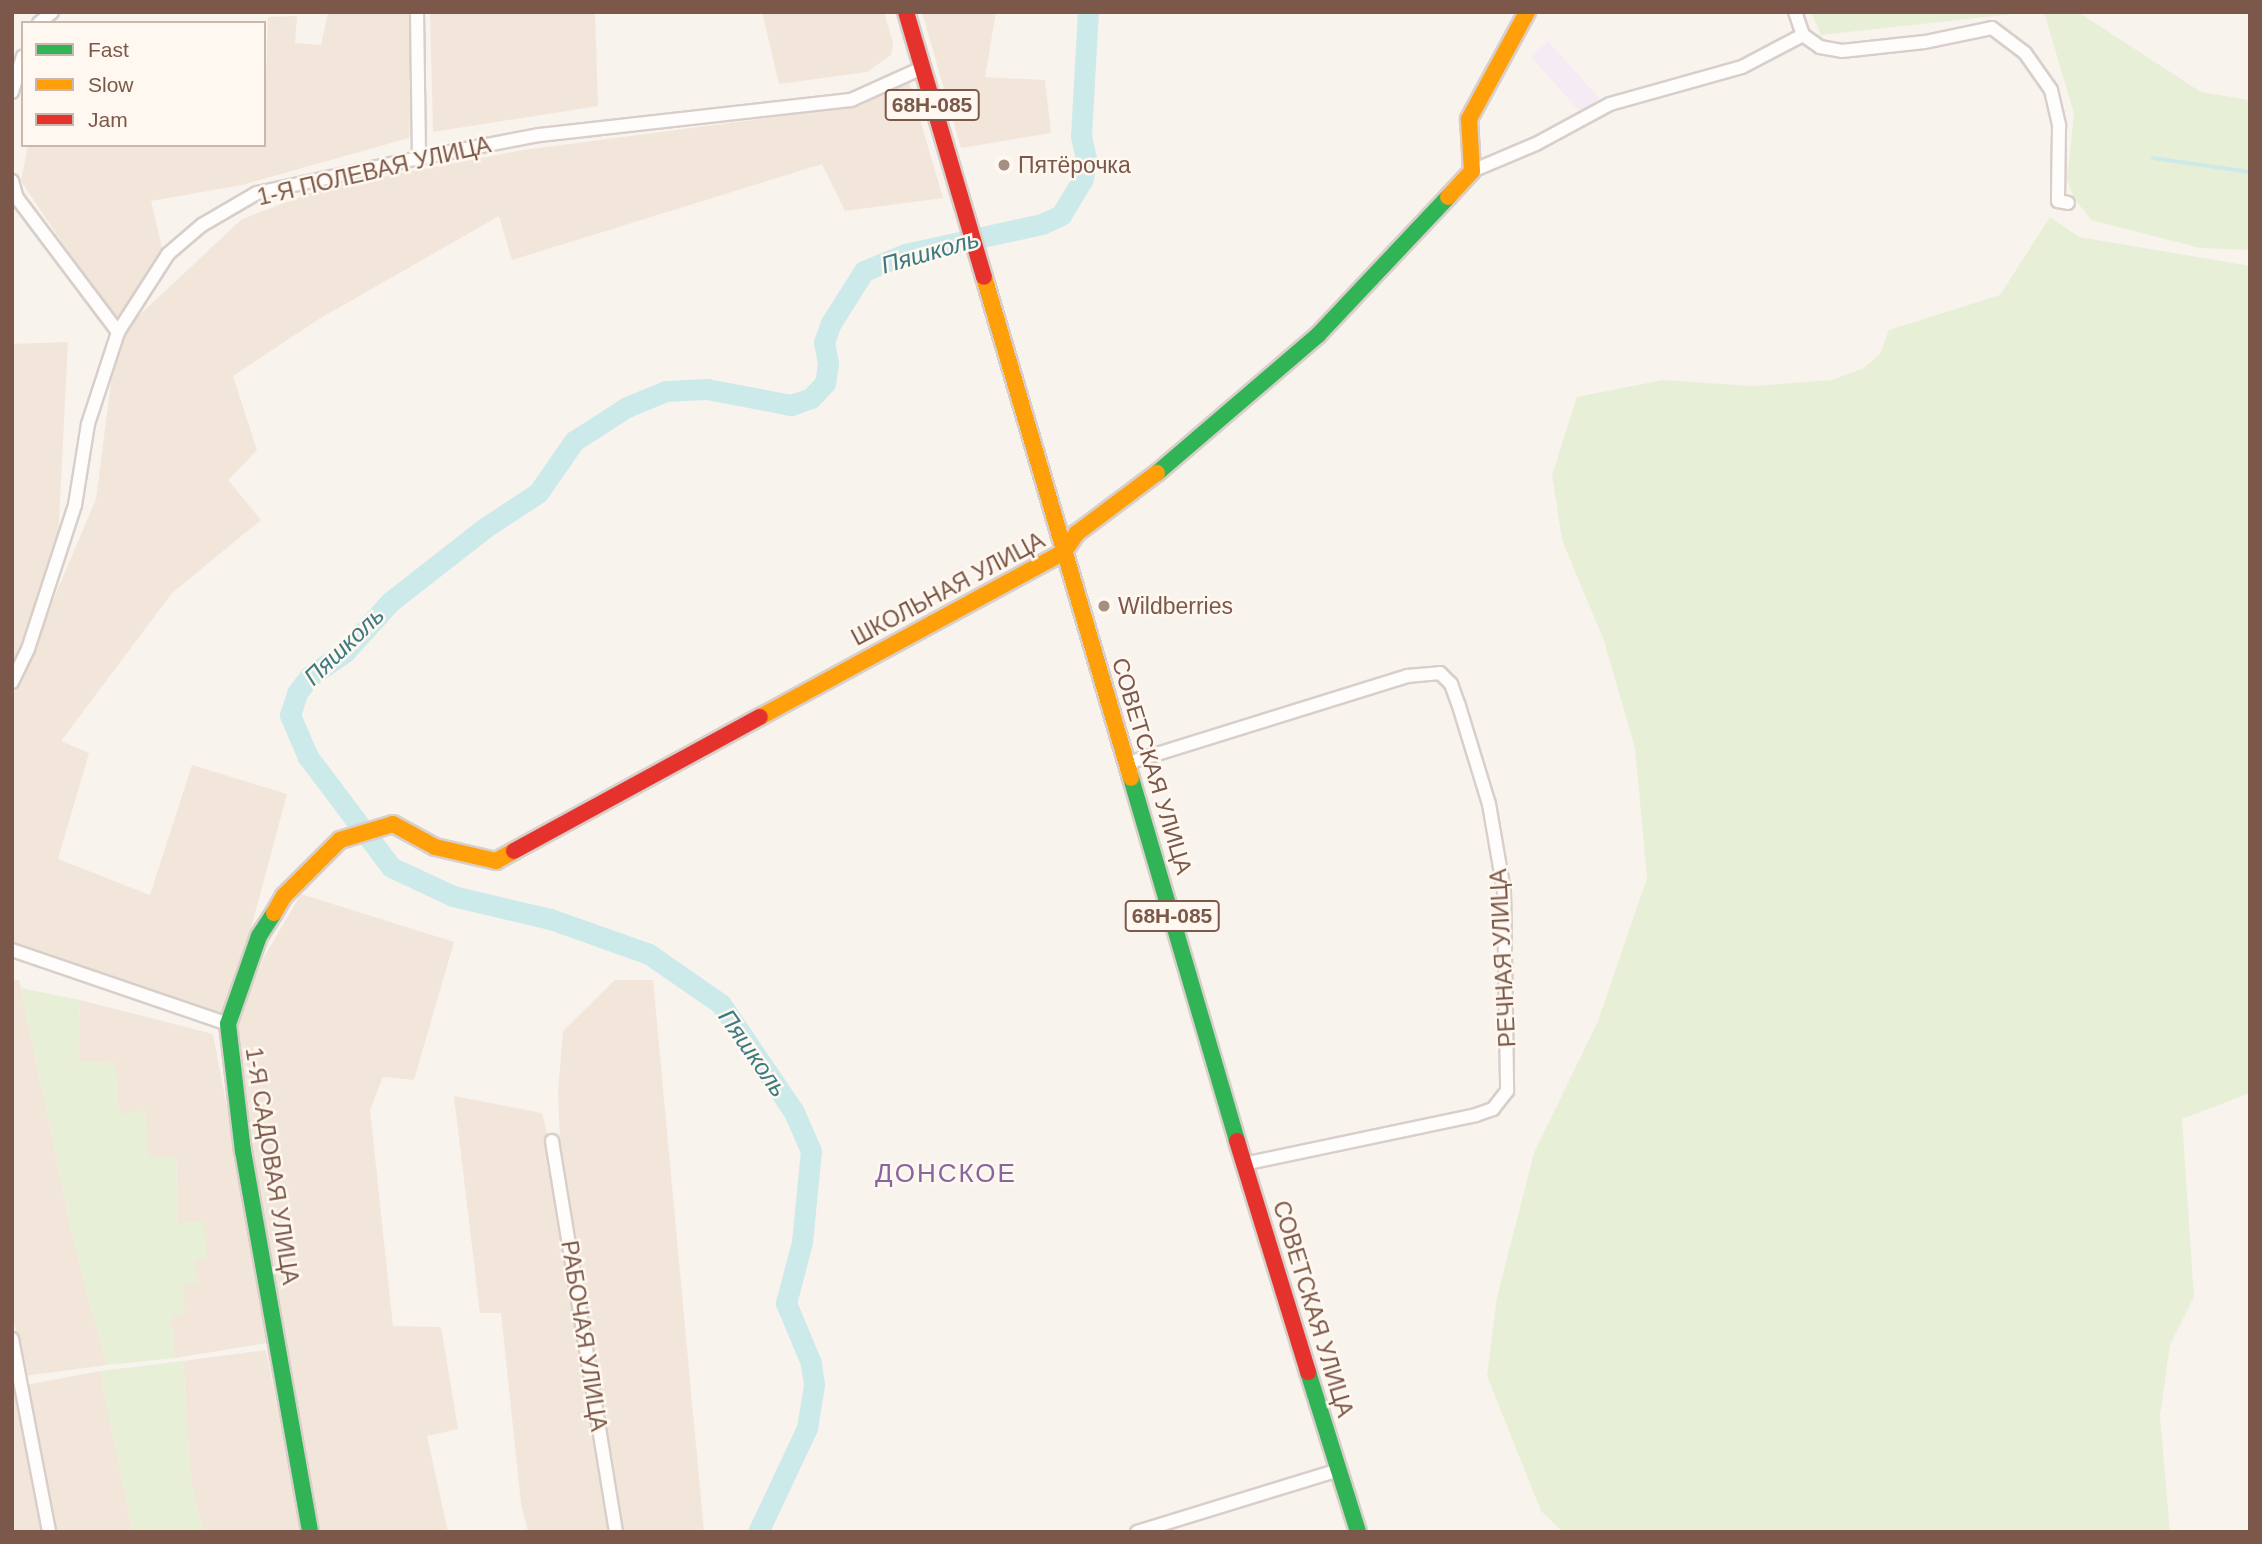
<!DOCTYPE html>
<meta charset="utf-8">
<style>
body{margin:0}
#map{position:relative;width:2262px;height:1544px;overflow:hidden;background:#f9f3ed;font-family:Helvetica,sans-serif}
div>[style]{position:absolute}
.residential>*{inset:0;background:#f2e6da}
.education>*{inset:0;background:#f5ebf5}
.green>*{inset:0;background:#e7f0d7}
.stream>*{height:3.5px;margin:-1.75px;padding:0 1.75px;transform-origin:1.75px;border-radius:1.75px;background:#cdeaeb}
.river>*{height:21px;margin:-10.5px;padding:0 10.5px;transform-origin:10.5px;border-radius:10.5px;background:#cdeaeb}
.roads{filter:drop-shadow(2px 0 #d8cfca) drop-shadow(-2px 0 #d8cfca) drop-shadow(0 2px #d8cfca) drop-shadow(0 -2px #d8cfca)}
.street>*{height:12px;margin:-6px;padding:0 6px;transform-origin:6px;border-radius:6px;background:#fefdfc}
.fast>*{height:16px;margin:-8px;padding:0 8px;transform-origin:8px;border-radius:8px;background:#30b455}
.slow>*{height:16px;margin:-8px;padding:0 8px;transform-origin:8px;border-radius:8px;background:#ff9f0a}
.jam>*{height:16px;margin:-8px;padding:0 8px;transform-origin:8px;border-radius:8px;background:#e5322d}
.dots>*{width:19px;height:19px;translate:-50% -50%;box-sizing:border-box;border:4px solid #fff8f0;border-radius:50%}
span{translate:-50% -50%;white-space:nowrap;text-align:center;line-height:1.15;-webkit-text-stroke:5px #fff8f0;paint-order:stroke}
.shield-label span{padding:2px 5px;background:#fff8f0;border:2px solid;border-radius:5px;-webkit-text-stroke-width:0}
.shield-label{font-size:21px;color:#7b5849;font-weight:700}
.poi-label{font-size:23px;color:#7b5849}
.left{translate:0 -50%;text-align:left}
.street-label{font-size:23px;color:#7b5849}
.water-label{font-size:24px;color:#3b7a82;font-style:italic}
.quarter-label{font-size:26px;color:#87659e;letter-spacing:2px}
.frame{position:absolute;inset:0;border:14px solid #7b5849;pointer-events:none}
.legend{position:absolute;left:21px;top:21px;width:245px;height:126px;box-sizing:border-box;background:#fff8f0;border:2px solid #cab8ad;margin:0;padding:9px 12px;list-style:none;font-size:21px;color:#7b5849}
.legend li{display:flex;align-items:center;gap:14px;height:35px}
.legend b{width:35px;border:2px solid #cab8ad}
</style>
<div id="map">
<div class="residential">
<i style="clip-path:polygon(328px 12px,413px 12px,409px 138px,242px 185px,151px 201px,165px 261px,114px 320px,21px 181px,28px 145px,264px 145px,268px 17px,297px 16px,295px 43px,321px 45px)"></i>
<i style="clip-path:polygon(430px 12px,595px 12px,598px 106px,433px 132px)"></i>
<i style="clip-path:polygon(762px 12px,884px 12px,893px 43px,891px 55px,867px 72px,779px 84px)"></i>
<i style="clip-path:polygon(922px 12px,996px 12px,985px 77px,1045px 80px,1051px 133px,961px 148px)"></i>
<i style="clip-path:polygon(909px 82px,943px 198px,845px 211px,822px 164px,512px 260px,499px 216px,319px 319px,233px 376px,257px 450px,228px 480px,261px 520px,172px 593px,61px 741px,89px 753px,58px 859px,150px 895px,192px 765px,287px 794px,234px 992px,223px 1018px,12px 944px,12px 698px,96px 499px,117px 336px,242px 219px,323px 188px,523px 150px,860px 106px)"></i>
<i style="clip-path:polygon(68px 342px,58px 542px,12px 667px,12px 344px)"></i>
<i style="clip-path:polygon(301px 894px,454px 942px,414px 1080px,383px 1077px,370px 1110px,393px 1326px,441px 1327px,458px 1429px,427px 1436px,448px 1532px,317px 1532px,240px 1095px,238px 1022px,263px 959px)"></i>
<i style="clip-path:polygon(12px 980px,19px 980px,21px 988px,75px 1247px,107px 1365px,24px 1376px,12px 1310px)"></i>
<i style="clip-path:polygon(615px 980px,653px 980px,704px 1532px,528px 1532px,521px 1503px,501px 1313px,480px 1313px,454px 1096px,542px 1113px,562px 1195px,558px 1092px,563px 1031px)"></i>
<i style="clip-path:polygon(80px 1000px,213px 1034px,272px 1342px,175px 1358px,171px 1315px,194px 1261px,204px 1222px,178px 1223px,176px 1157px,149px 1158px,119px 1114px,115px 1063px,78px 1062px)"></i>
<i style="clip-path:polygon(266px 1350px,302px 1532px,203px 1532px,191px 1483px,183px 1361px)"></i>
<i style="clip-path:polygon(12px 1369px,44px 1532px,12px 1532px)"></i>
<i style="clip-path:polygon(100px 1371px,133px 1532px,54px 1532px,26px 1385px)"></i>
</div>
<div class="education">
<i style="clip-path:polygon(1548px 41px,1599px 98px,1582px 114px,1531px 57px)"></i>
</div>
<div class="green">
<i style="clip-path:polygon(1811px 12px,2022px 12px,2022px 13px,1821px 35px)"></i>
<i style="clip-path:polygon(2044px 12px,2078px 12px,2201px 92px,2250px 100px,2250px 250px,2200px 248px,2091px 220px,2074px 198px,2067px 180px,2074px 114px)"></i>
<i style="clip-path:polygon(2050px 217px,2079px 237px,2250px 266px,2250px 1093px,2182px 1119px,2194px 1297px,2170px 1345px,2160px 1416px,2170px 1532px,1563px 1532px,1541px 1511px,1487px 1376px,1497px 1297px,1534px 1153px,1598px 1021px,1647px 878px,1635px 748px,1604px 641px,1562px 540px,1552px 475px,1577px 397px,1663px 380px,1752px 386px,1832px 380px,1864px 368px,1880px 354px,1889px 330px,2000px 295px)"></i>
<i style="clip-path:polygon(21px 988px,80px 1000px,78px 1062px,115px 1063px,119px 1114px,145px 1111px,149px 1158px,176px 1156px,178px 1223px,204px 1222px,207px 1258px,194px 1261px,198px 1282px,183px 1285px,185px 1314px,171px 1315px,175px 1358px,107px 1365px,75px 1247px)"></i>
<i style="clip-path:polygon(183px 1361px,191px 1483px,203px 1532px,133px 1532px,100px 1371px)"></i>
</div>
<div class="stream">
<i style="left:2153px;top:158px;width:98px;rotate:8.2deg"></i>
</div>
<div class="river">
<i style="left:758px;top:1532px;width:115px;rotate:-64.8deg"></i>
<i style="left:807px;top:1428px;width:44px;rotate:-80.8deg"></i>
<i style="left:814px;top:1385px;width:22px;rotate:-98deg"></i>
<i style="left:811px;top:1363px;width:65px;rotate:-112.6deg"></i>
<i style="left:786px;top:1303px;width:63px;rotate:-75.3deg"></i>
<i style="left:802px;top:1242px;width:91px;rotate:-84.4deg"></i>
<i style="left:811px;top:1151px;width:43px;rotate:-113.6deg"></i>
<i style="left:794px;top:1112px;width:130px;rotate:-124.1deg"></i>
<i style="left:721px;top:1004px;width:88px;rotate:-145.2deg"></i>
<i style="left:649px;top:954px;width:105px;rotate:-160.5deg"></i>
<i style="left:550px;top:919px;width:100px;rotate:-166.7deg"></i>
<i style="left:453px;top:896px;width:68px;rotate:-154.9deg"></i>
<i style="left:391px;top:867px;width:138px;rotate:-127deg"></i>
<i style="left:308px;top:757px;width:46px;rotate:-113.2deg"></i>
<i style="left:290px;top:715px;width:23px;rotate:-72deg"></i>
<i style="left:297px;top:693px;width:21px;rotate:-53deg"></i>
<i style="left:310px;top:676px;width:42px;rotate:-34.4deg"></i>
<i style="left:345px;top:652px;width:67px;rotate:-48deg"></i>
<i style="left:390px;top:602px;width:122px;rotate:-38deg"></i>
<i style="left:486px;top:527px;width:62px;rotate:-33.2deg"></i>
<i style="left:538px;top:493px;width:63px;rotate:-55.3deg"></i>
<i style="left:574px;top:441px;width:63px;rotate:-32.7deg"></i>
<i style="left:627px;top:407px;width:42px;rotate:-22.3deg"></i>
<i style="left:666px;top:391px;width:41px;rotate:-2.8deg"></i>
<i style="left:707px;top:389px;width:86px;rotate:10.8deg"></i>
<i style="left:791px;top:405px;width:21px;rotate:-19deg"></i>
<i style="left:811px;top:398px;width:21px;rotate:-47deg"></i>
<i style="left:825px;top:383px;width:20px;rotate:-81deg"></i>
<i style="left:828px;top:363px;width:21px;rotate:-101deg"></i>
<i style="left:824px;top:342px;width:20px;rotate:-70deg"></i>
<i style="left:831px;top:323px;width:62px;rotate:-57.6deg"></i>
<i style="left:864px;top:271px;width:44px;rotate:-22.5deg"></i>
<i style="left:905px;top:254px;width:140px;rotate:-12.4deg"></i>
<i style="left:1042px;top:224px;width:21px;rotate:-25deg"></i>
<i style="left:1061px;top:215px;width:42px;rotate:-58.6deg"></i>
<i style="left:1083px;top:179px;width:21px;rotate:-82deg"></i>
<i style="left:1086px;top:158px;width:23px;rotate:-103deg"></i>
<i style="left:1081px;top:136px;width:124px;rotate:-86.8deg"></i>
</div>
<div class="roads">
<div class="street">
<i style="left:417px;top:12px;width:146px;rotate:89.2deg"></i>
<i style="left:39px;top:23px;width:17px;rotate:-40deg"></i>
<i style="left:1803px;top:35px;width:21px;rotate:35deg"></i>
<i style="left:1820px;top:47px;width:22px;rotate:10deg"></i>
<i style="left:1842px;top:51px;width:83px;rotate:-6.2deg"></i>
<i style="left:1925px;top:42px;width:68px;rotate:-11.8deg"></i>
<i style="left:1992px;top:28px;width:41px;rotate:37.1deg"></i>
<i style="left:2025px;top:53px;width:45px;rotate:54.9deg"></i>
<i style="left:2051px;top:90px;width:37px;rotate:77deg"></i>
<i style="left:2059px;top:126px;width:75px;rotate:90.8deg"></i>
<i style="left:2058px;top:201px;width:10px;rotate:11deg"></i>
<i style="left:12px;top:92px;width:37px;rotate:-73deg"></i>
<i style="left:1472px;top:171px;width:69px;rotate:-22.9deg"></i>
<i style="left:1536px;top:144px;width:84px;rotate:-28.4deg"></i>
<i style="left:1610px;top:104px;width:137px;rotate:-15.7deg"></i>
<i style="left:1742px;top:67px;width:69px;rotate:-27.7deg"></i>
<i style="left:1803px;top:35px;width:24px;rotate:-109deg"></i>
<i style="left:12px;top:181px;width:18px;rotate:74deg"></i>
<i style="left:17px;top:198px;width:168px;rotate:53deg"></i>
<i style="left:12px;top:682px;width:37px;rotate:-64deg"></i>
<i style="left:28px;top:649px;width:151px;rotate:-71.9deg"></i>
<i style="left:75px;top:505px;width:82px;rotate:-80.9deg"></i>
<i style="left:88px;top:424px;width:97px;rotate:-71.9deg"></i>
<i style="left:118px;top:332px;width:93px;rotate:-57.3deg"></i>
<i style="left:168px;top:254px;width:45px;rotate:-40.5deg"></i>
<i style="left:202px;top:225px;width:64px;rotate:-30.2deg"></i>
<i style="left:257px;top:193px;width:166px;rotate:-12.2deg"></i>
<i style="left:419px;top:158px;width:122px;rotate:-10.9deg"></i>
<i style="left:539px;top:135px;width:314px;rotate:-6.4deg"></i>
<i style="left:851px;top:100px;width:78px;rotate:-24.3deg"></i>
<i style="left:1128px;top:763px;width:292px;rotate:-17.3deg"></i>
<i style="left:1407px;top:676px;width:33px;rotate:-5deg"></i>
<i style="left:1440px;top:673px;width:16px;rotate:45deg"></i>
<i style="left:1451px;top:684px;width:23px;rotate:70deg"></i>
<i style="left:1459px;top:706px;width:102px;rotate:73deg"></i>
<i style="left:1489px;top:804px;width:88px;rotate:80.2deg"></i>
<i style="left:1504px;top:891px;width:200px;rotate:89.1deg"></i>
<i style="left:1507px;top:1091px;width:23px;rotate:128deg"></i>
<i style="left:1493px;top:1109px;width:18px;rotate:161deg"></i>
<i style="left:1476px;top:1115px;width:237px;rotate:168.1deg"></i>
<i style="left:12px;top:950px;width:228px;rotate:18.9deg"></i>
<i style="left:552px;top:1141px;width:396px;rotate:80.7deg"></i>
<i style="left:12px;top:1339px;width:197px;rotate:79.1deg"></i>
<i style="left:1137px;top:1532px;width:211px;rotate:-17.1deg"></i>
</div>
<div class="fast">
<i style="left:1157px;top:473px;width:212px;rotate:-40.6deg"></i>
<i style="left:1318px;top:335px;width:190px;rotate:-46.7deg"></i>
<i style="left:1131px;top:778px;width:378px;rotate:73.7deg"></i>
<i style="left:274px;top:913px;width:27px;rotate:123deg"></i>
<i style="left:259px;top:936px;width:93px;rotate:109.4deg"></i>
<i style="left:228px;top:1024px;width:128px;rotate:83.3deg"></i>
<i style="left:243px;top:1151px;width:387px;rotate:80deg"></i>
<i style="left:1308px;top:1372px;width:168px;rotate:72.6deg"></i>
</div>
<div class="slow">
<i style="left:1448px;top:197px;width:35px;rotate:-47deg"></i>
<i style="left:1472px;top:171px;width:52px;rotate:-93.3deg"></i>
<i style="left:1469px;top:119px;width:122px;rotate:-61.5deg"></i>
<i style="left:984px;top:277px;width:522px;rotate:73.65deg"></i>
<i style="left:760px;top:717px;width:346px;rotate:-28.5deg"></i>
<i style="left:1064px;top:552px;width:23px;rotate:-56deg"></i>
<i style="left:1077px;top:533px;width:100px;rotate:-36.9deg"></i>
<i style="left:274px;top:913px;width:20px;rotate:-60deg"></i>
<i style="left:284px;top:896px;width:79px;rotate:-45deg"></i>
<i style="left:340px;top:840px;width:55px;rotate:-16.8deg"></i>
<i style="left:393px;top:824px;width:48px;rotate:28.7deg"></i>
<i style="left:435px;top:847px;width:63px;rotate:12.9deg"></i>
<i style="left:496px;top:861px;width:21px;rotate:-29deg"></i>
</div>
<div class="jam">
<i style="left:906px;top:12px;width:276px;rotate:73.6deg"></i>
<i style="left:514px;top:851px;width:280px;rotate:-28.6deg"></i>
<i style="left:1237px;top:1141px;width:242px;rotate:72.9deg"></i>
</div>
</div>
<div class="dots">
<i style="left:1004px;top:165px;background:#a78e82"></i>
<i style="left:1104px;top:606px;background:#a78e82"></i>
</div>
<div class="shield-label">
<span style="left:932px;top:105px">68Н-085</span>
<span style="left:1172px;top:916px">68Н-085</span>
</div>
<div class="poi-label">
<span class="left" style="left:1018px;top:165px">Пятёрочка</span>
<span class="left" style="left:1118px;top:606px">Wildberries</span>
</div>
<div class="street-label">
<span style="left:374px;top:171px;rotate:-13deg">1-Я ПОЛЕВАЯ УЛИЦА</span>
<span style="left:948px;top:589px;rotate:-28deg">ШКОЛЬНАЯ УЛИЦА</span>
<span style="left:1152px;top:766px;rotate:73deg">СОВЕТСКАЯ УЛИЦА</span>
<span style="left:1503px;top:958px;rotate:-93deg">РЕЧНАЯ УЛИЦА</span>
<span style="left:272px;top:1166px;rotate:81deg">1-Я САДОВАЯ УЛИЦА</span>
<span style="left:1313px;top:1309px;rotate:73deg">СОВЕТСКАЯ УЛИЦА</span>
<span style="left:584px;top:1336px;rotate:81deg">РАБОЧАЯ УЛИЦА</span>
</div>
<div class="water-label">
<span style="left:930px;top:252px;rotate:-16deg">Пяшколь</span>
<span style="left:344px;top:646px;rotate:-44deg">Пяшколь</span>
<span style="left:753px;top:1053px;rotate:55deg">Пяшколь</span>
</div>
<div class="quarter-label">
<span style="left:946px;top:1174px">ДОНСКОЕ</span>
</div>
<div class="frame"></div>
<ul class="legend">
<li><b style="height:9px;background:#30b455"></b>Fast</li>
<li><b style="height:9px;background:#ff9f0a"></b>Slow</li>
<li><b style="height:9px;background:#e5322d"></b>Jam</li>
</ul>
</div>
